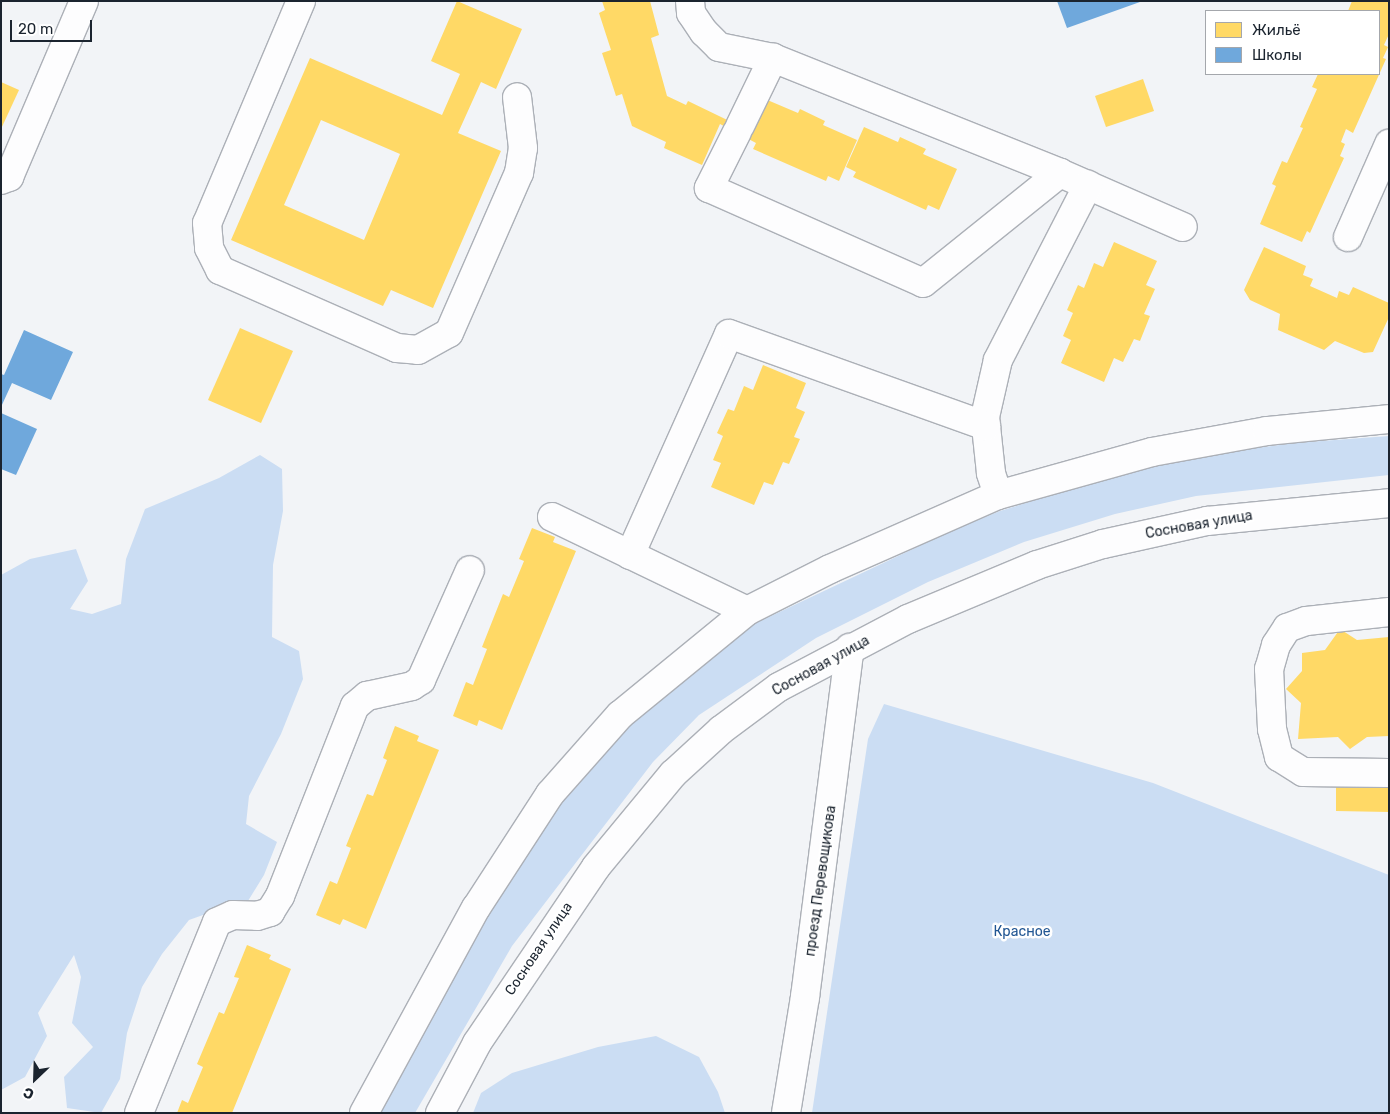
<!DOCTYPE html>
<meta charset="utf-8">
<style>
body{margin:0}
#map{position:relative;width:1390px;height:1114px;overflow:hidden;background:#f2f4f7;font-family:Rubik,sans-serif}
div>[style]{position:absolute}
.green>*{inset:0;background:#cbddf3}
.homes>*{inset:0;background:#ffd966}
.schools>*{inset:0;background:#6fa8dc}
.roads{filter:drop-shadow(1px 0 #acb0b7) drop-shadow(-1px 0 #acb0b7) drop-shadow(0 1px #acb0b7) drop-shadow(0 -1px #acb0b7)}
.minor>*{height:28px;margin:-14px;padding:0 14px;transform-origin:14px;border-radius:14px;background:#fdfdfe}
span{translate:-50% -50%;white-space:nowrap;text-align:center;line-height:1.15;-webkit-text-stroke:5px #fff;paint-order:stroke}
.street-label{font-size:14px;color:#1b242f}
.park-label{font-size:14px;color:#215693}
.frame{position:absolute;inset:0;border:2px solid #1b242f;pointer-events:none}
.legend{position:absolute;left:1205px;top:10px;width:175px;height:65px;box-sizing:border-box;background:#fff;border:1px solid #a4a7ac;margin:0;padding:6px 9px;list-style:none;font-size:15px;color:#1b242f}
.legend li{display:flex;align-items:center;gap:10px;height:25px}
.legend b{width:25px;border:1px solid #a4a7ac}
.north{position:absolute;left:10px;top:1054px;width:50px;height:50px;-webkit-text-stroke:4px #fff;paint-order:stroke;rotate:204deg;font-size:14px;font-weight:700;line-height:20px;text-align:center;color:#1b242f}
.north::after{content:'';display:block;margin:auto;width:18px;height:22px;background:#1b242f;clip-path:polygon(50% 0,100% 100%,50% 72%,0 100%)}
.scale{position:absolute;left:10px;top:20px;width:82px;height:22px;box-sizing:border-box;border:2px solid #1b242f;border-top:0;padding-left:6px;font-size:15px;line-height:18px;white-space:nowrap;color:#1b242f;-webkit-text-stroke:4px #fff;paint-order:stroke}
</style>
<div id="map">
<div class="green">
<i style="clip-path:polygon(1389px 436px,1389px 475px,1196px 496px,1115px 514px,1024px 542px,928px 582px,816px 638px,699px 715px,653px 762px,512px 946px,415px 1113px,376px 1113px,483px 920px,562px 800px,633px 718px,756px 623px,951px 531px,1000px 511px,1166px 460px,1294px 443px)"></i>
<i style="clip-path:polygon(260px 455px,282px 469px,283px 511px,273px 565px,272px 637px,299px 651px,303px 679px,281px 734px,249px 796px,246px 824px,277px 842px,264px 875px,243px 909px,217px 910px,189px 920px,162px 954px,142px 987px,127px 1033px,120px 1079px,101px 1113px,67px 1108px,64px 1077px,93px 1047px,72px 1023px,81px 977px,74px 955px,38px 1013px,47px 1036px,25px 1077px,1px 1090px,1px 575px,30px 559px,76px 549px,88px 581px,70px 609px,92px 614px,121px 604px,126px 559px,145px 509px,219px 478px)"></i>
<i style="clip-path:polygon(884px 704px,1153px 783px,1389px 875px,1389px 1113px,812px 1113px,868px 739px)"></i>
<i style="clip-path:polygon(656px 1036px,699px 1057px,718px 1092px,725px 1113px,473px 1113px,481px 1093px,512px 1073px,598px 1047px)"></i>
</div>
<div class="homes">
<i style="clip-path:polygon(evenodd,457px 1px,522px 29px,496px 89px,481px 82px,458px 133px,501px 151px,433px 308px,391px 290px,383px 306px,231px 240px,310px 58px,442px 115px,460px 74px,431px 61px,457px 1px,321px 120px,400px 154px,364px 240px,284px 205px,321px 120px)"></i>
<i style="clip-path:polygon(602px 1px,650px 1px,659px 35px,651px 38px,667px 96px,686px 105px,688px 101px,750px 131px,765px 99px,798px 113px,800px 109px,825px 121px,823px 125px,857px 140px,839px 181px,828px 176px,826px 181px,753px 149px,756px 143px,720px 124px,702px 165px,664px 148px,666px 142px,632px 126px,622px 94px,616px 96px,602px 53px,611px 50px,599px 13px,605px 10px)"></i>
<i style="clip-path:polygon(1352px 1px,1389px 1px,1389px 34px,1384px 45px,1388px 47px,1383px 58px,1386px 59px,1353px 133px,1346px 129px,1341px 142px,1345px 144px,1340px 156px,1344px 158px,1310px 233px,1307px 231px,1302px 242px,1260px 224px,1276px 186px,1272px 184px,1282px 161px,1287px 163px,1303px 128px,1300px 127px,1317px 89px,1312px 87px,1318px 74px,1379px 74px,1379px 11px,1348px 11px)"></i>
<i style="clip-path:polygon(1143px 79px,1154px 111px,1106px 127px,1095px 96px)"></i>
<i style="clip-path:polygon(1px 82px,19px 90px,1px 129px)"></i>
<i style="clip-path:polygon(864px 127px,898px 142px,900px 137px,926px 149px,923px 154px,957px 169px,939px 210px,928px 205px,926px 210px,853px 177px,856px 172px,846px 167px)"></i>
<i style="clip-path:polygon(1114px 242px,1157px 261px,1146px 285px,1155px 289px,1144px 314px,1150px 316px,1140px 341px,1134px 339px,1123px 362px,1114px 358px,1104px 382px,1061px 363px,1071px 340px,1063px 336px,1073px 313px,1067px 310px,1078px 285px,1084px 288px,1094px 263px,1103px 267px)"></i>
<i style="clip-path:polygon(1264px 247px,1306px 266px,1303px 275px,1313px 279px,1310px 286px,1337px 298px,1339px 291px,1349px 295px,1353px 287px,1389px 303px,1389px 317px,1373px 352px,1364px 353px,1335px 341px,1324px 350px,1278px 330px,1280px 314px,1250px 300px,1244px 290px)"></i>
<i style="clip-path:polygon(240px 328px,293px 351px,261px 423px,208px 400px)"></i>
<i style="clip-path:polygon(763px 365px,806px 383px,796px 408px,805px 412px,794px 437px,800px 439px,789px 464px,783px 462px,773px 485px,764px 482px,754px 505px,711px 487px,721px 463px,713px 460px,723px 436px,717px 433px,728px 409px,734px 411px,744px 386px,753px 390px)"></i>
<i style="clip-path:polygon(532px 528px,555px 537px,553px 542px,576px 551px,502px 730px,479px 720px,477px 726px,453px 716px,466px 682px,473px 685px,487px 649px,482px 647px,503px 594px,509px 597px,524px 561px,519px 559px)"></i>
<i style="clip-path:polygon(1340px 629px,1357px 640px,1389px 637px,1389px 736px,1367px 737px,1350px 749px,1338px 737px,1298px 739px,1301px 703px,1286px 689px,1302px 671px,1302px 653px,1325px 650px)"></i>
<i style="clip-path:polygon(395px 726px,419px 736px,417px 741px,439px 750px,366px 929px,343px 919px,340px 925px,316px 915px,330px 881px,337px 884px,351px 848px,346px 846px,367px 794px,373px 796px,387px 760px,383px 758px)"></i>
<i style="clip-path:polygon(1336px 785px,1389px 786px,1389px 812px,1336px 811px)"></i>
<i style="clip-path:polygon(247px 945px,271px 955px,269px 959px,291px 969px,232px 1113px,177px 1113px,182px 1100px,188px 1103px,203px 1067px,197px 1064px,219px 1012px,224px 1014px,239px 978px,234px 977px)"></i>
</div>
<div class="schools">
<i style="clip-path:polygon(1057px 1px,1140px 1px,1140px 2px,1067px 28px)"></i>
<i style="clip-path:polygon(24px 330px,73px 352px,51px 400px,12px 383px,1px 407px,1px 374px,4px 375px)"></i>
<i style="clip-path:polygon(1px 413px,37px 429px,16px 475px,1px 469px)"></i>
</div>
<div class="roads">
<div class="minor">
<i style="left:301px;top:1px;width:241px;rotate:112.9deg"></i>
<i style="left:207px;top:223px;width:25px;rotate:85deg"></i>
<i style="left:209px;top:248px;width:25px;rotate:63deg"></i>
<i style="left:220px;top:270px;width:193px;rotate:23.8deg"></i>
<i style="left:397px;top:348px;width:21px;rotate:5deg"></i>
<i style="left:418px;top:350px;width:35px;rotate:-29deg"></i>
<i style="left:449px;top:333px;width:175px;rotate:-66.4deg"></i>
<i style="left:519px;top:173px;width:25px;rotate:-81deg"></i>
<i style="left:523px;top:148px;width:51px;rotate:-96.7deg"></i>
<i style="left:690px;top:1px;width:12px;rotate:85deg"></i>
<i style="left:691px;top:13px;width:23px;rotate:56deg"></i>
<i style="left:704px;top:32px;width:21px;rotate:45deg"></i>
<i style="left:719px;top:47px;width:55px;rotate:11.5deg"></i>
<i style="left:773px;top:58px;width:309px;rotate:21.8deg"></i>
<i style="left:1060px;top:173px;width:134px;rotate:23.7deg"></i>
<i style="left:740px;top:126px;width:76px;rotate:-64.1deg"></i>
<i style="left:737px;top:132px;width:63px;rotate:116.6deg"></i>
<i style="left:709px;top:188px;width:234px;rotate:23.9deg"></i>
<i style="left:923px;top:283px;width:176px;rotate:-38.8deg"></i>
<i style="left:1px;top:180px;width:9px;rotate:-21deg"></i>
<i style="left:9px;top:177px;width:191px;rotate:-66.9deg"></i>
<i style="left:1348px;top:237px;width:102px;rotate:-66.2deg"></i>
<i style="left:998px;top:495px;width:23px;rotate:-108deg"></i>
<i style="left:991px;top:473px;width:56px;rotate:-96.1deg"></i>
<i style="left:985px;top:417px;width:58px;rotate:-77.2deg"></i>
<i style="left:998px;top:360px;width:197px;rotate:-62.8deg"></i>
<i style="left:552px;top:517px;width:216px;rotate:25.7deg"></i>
<i style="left:630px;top:555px;width:242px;rotate:-65.9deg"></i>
<i style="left:729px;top:334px;width:273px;rotate:19.7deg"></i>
<i style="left:1389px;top:612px;width:83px;rotate:173.8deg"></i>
<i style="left:1306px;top:621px;width:20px;rotate:160deg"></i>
<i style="left:1287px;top:628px;width:20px;rotate:123deg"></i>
<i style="left:1276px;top:645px;width:25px;rotate:106deg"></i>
<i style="left:1269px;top:669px;width:60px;rotate:87.1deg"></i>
<i style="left:1272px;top:729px;width:29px;rotate:76deg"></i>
<i style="left:1279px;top:757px;width:28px;rotate:32deg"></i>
<i style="left:1303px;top:772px;width:86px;rotate:0.7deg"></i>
<i style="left:139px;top:1113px;width:206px;rotate:-67.8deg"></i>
<i style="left:217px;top:922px;width:17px;rotate:-24deg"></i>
<i style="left:233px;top:915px;width:24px;rotate:2deg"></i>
<i style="left:257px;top:916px;width:14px;rotate:-17deg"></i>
<i style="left:270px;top:912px;width:19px;rotate:-58deg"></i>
<i style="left:280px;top:896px;width:204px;rotate:-68.5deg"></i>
<i style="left:355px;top:706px;width:16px;rotate:-40deg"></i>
<i style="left:367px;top:696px;width:46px;rotate:-12.5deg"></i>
<i style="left:412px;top:686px;width:11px;rotate:-34deg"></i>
<i style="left:421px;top:680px;width:120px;rotate:-66deg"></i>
<i style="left:364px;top:1113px;width:234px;rotate:-61.4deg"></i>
<i style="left:476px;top:908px;width:136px;rotate:-57deg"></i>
<i style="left:550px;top:794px;width:106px;rotate:-48.5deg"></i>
<i style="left:620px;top:715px;width:164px;rotate:-39.3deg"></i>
<i style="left:747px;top:611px;width:93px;rotate:-26.8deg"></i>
<i style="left:830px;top:569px;width:184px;rotate:-23.8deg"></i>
<i style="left:998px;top:495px;width:160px;rotate:-15.6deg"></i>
<i style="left:1152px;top:452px;width:117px;rotate:-10.3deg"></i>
<i style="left:1267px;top:431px;width:123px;rotate:-5.6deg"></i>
<i style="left:440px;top:1113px;width:79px;rotate:-62.1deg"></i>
<i style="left:477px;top:1043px;width:212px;rotate:-55.9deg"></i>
<i style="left:596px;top:867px;width:121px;rotate:-50.4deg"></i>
<i style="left:673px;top:774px;width:65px;rotate:-42.5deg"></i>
<i style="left:721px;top:730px;width:72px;rotate:-36.6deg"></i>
<i style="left:779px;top:687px;width:146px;rotate:-27.8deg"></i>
<i style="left:908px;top:619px;width:140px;rotate:-22.7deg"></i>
<i style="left:1037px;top:565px;width:69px;rotate:-17.7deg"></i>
<i style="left:1103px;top:544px;width:107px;rotate:-12.5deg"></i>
<i style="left:1207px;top:521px;width:183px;rotate:-5.6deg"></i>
<i style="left:786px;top:1113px;width:118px;rotate:-80.7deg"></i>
<i style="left:805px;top:997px;width:352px;rotate:-82.7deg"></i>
</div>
</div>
<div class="street-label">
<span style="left:1199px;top:525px;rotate:-10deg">Сосновая улица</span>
<span style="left:821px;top:666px;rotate:-29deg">Сосновая улица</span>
<span style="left:821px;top:881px;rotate:-82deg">проезд Перевощикова</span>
<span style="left:539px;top:949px;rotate:-56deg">Сосновая улица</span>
</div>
<div class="park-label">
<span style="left:1022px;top:932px">Красное</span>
</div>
<div class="frame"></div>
<ul class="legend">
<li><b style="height:14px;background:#ffd966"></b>Жильё</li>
<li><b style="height:14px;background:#6fa8dc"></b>Школы</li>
</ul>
<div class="north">С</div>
<div class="scale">20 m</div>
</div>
